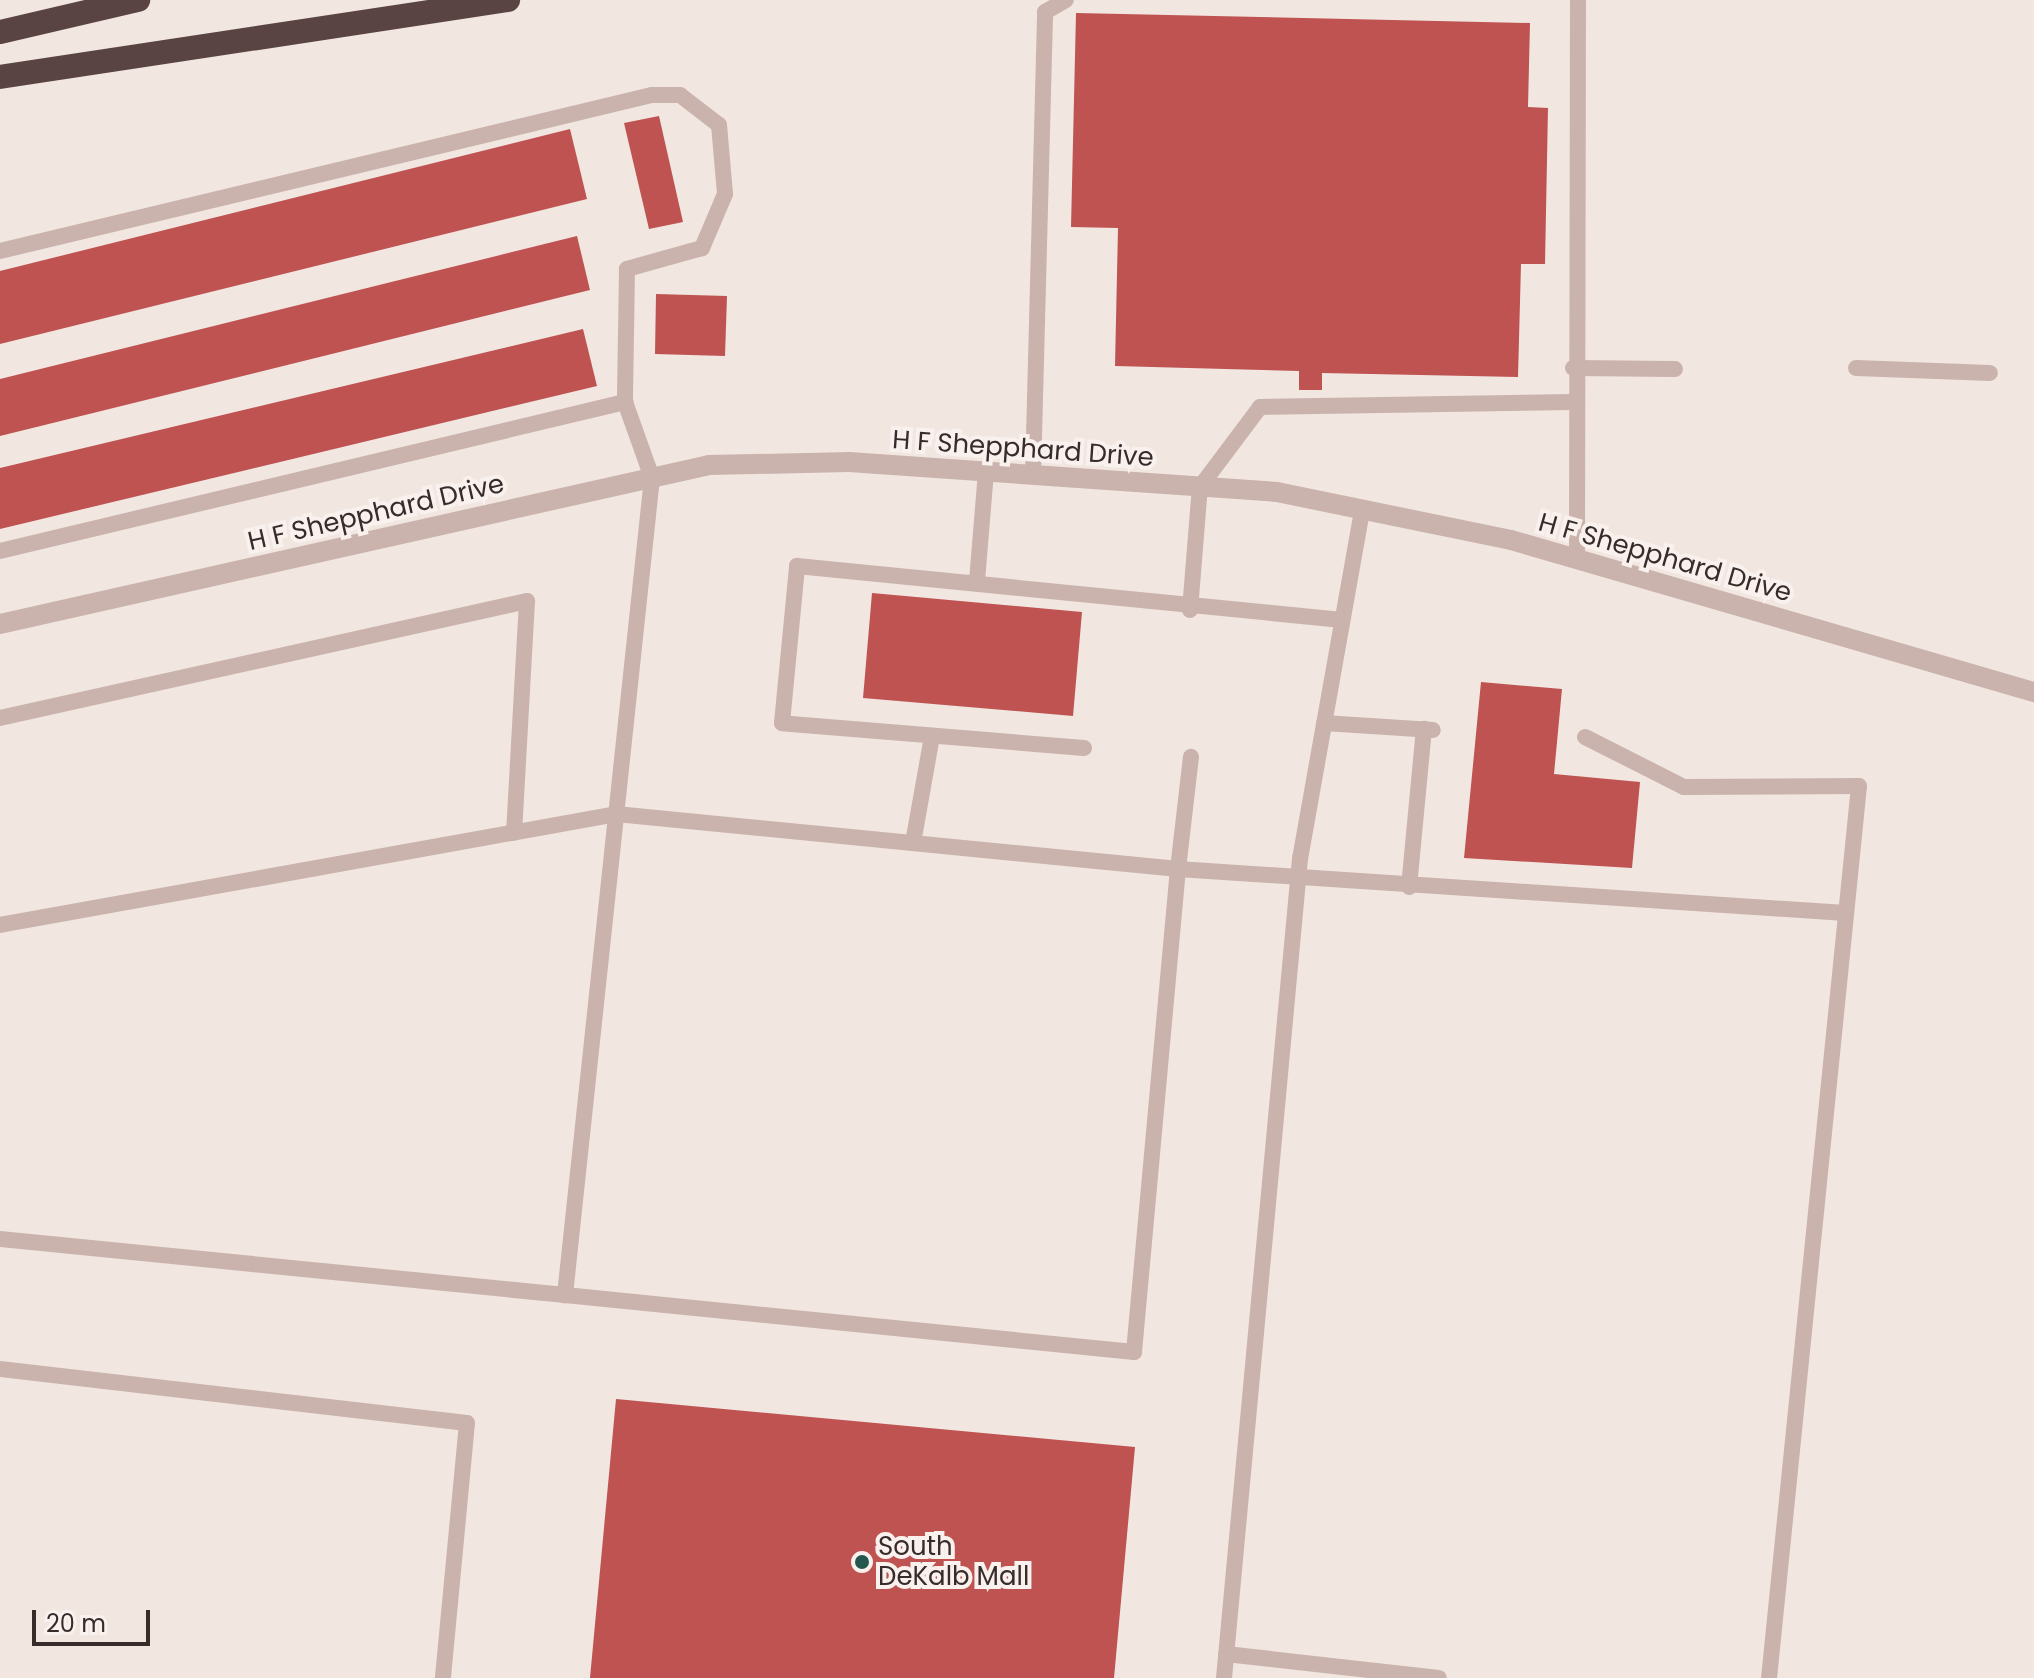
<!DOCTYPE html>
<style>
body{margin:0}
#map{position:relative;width:2034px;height:1678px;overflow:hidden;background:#f2e6e0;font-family:Poppins,sans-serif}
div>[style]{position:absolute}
.building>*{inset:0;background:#be5352}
.service>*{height:16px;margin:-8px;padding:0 8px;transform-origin:8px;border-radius:8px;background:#cab3ad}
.tertiary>*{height:20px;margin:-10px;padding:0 10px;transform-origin:10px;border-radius:10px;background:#cab3ad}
.motorway>*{height:24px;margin:-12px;padding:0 12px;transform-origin:12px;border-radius:12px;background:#594443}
.dots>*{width:22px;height:22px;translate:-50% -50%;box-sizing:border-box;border:4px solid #f9f1ed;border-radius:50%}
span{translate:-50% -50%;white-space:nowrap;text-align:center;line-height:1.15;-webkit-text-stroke:8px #f9f1ed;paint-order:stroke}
.street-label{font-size:26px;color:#382c2b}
.poi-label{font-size:26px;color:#382c2b}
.left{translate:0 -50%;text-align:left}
.scale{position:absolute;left:32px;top:1610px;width:118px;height:36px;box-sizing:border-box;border:4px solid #382c2b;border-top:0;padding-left:10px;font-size:24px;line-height:28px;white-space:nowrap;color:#382c2b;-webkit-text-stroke:6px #f9f1ed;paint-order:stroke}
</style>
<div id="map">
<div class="building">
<i style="clip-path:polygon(1076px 13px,1530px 23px,1528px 107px,1548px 108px,1545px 264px,1521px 264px,1518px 377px,1322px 373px,1322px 390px,1299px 390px,1299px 371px,1115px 366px,1118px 228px,1071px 227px)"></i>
<i style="clip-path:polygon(659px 116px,683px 222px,649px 229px,624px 123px)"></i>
<i style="clip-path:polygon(570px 129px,587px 199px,0 344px,0 271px)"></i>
<i style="clip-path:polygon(577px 236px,590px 290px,0 436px,0 379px)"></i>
<i style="clip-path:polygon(656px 294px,727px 296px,725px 356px,655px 354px)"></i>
<i style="clip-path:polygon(583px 329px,597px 386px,0 529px,0 468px)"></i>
<i style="clip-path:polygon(872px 593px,1082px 612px,1073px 716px,863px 698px)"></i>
<i style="clip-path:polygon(1481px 682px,1562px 689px,1554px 774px,1640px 782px,1632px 868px,1464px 858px)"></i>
<i style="clip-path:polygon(616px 1399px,1135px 1447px,1114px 1678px,590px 1678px)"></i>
</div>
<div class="service">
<i style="left:0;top:251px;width:670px;rotate:-13.46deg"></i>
<i style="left:652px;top:95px;width:28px"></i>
<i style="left:680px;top:95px;width:49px;rotate:37.6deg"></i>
<i style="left:719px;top:125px;width:69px;rotate:85deg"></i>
<i style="left:725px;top:194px;width:59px;rotate:113.1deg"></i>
<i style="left:702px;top:248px;width:78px;rotate:164.4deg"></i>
<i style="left:627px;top:269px;width:133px;rotate:90.9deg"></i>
<i style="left:625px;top:402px;width:81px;rotate:70.4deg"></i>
<i style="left:652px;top:478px;width:822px;rotate:96.08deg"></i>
<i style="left:565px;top:1295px;width:572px;rotate:5.72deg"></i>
<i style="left:1134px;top:1352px;width:485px;rotate:-84.8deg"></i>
<i style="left:1178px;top:869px;width:669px;rotate:3.77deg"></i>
<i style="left:1573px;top:368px;width:102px;rotate:0.6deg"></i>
<i style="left:1856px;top:368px;width:134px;rotate:2.1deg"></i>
<i style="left:1033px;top:475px;width:463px;rotate:-88.5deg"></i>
<i style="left:1045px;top:12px;width:24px;rotate:-30deg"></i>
<i style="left:0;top:551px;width:643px;rotate:-13.41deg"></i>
<i style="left:1577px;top:560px;width:560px;rotate:-89.9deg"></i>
<i style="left:977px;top:581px;width:109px;rotate:-85.3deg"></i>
<i style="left:1190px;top:610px;width:123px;rotate:-85.4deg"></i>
<i style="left:1200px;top:487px;width:100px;rotate:-53.1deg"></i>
<i style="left:1260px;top:407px;width:314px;rotate:-0.9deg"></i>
<i style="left:0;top:718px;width:540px;rotate:-12.52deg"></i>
<i style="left:527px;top:601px;width:232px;rotate:93.2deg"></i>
<i style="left:1324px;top:723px;width:109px;rotate:3.7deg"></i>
<i style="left:1585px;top:737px;width:111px;rotate:26.8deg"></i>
<i style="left:1684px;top:787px;width:175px;rotate:-0.3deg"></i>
<i style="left:1859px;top:786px;width:897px;rotate:95.76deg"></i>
<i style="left:1084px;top:748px;width:303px;rotate:-175.3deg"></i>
<i style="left:782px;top:723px;width:158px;rotate:-84.5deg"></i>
<i style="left:797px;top:566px;width:548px;rotate:5.66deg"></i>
<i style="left:913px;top:843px;width:109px;rotate:-79.9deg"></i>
<i style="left:1409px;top:887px;width:159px;rotate:-84.6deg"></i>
<i style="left:0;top:925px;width:626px;rotate:-10.21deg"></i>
<i style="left:616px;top:814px;width:565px;rotate:5.59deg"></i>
<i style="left:1178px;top:869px;width:113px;rotate:-83.4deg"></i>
<i style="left:0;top:1239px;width:568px;rotate:5.66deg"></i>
<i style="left:0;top:1369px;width:470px;rotate:6.6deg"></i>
<i style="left:467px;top:1423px;width:256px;rotate:95.4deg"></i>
<i style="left:1226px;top:1654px;width:214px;rotate:6.4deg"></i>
<i style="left:1224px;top:1678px;width:823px;rotate:-84.7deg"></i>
<i style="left:1300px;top:859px;width:354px;rotate:-79.9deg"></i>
</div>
<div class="tertiary">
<i style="left:0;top:624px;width:727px;rotate:-12.64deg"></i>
<i style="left:709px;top:465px;width:140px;rotate:-1.2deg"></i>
<i style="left:849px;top:462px;width:429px;rotate:4deg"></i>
<i style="left:1277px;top:492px;width:239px;rotate:11.6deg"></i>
<i style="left:1511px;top:540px;width:545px;rotate:16.21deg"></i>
</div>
<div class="motorway">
<i style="left:0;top:32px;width:142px;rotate:-13.1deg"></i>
<i style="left:0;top:77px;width:514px;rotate:-8.62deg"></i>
</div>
<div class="dots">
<i style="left:862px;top:1562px;background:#23574e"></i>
</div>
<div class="street-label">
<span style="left:1023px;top:449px;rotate:4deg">H F Shepphard Drive</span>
<span style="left:376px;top:513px;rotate:-13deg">H F Shepphard Drive</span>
<span style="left:1665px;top:558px;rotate:16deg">H F Shepphard Drive</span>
</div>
<div class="poi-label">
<span class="left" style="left:878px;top:1562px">South<br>DeKalb Mall</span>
</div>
<div class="scale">20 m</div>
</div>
